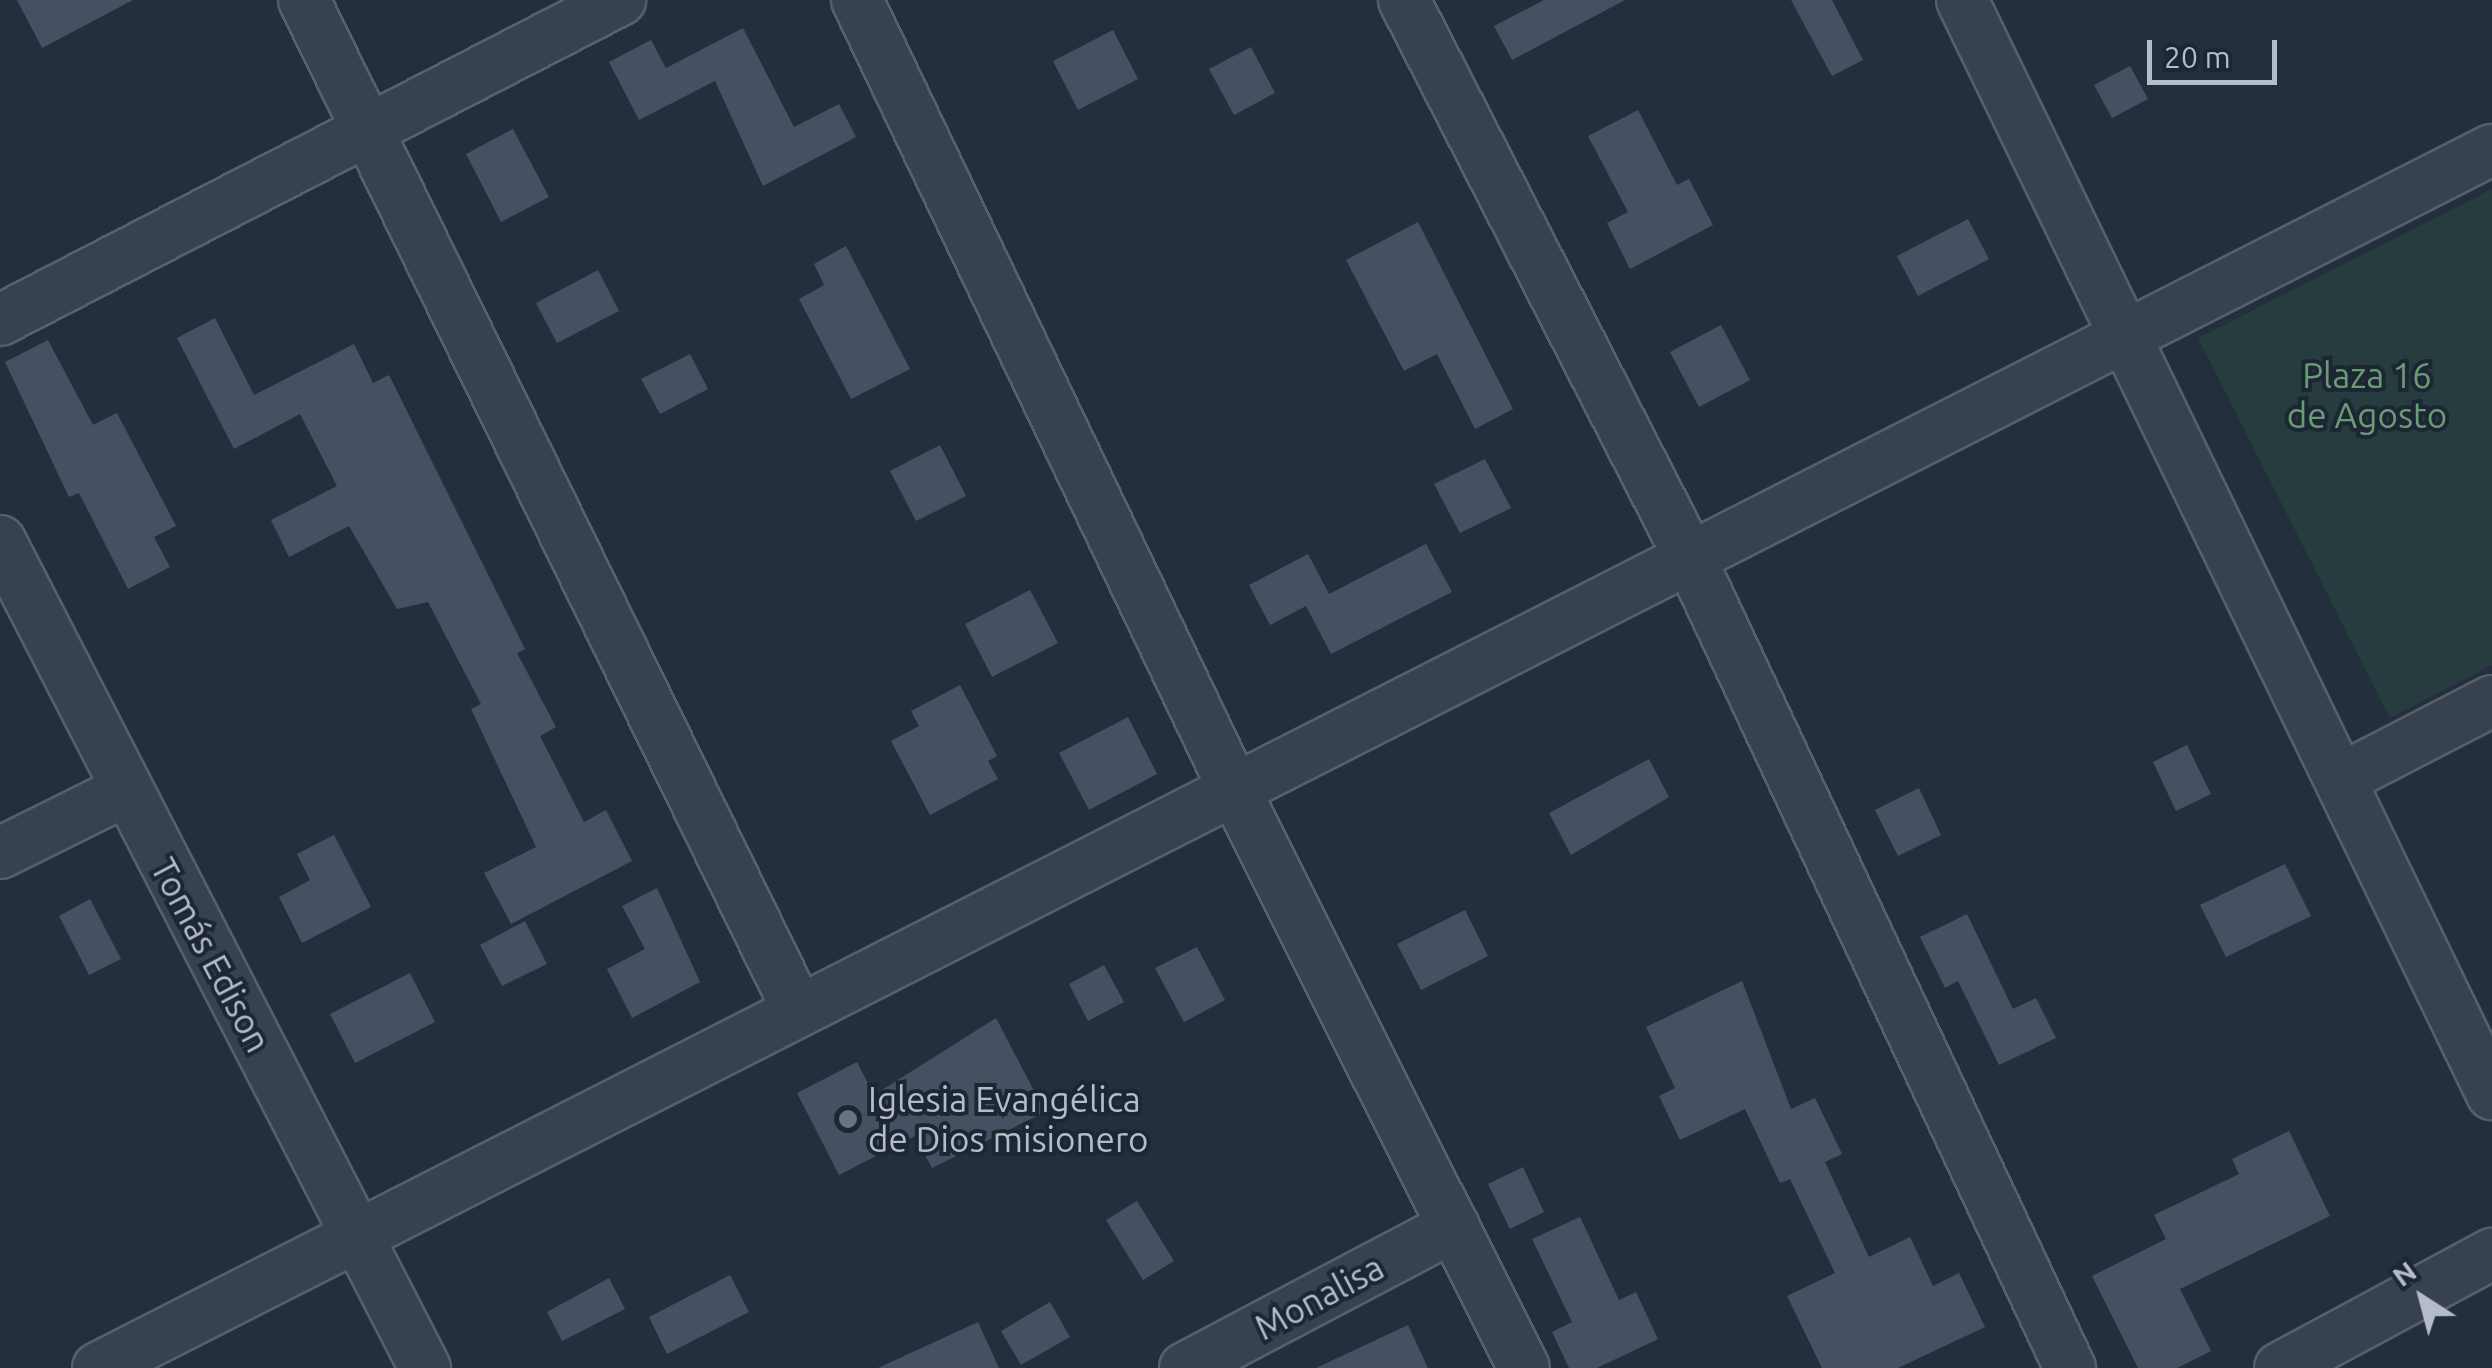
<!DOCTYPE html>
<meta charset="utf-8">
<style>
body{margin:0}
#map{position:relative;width:2492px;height:1368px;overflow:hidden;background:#242f3e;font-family:Ubuntu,sans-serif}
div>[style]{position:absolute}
.green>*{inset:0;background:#263c3f}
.building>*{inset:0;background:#455162}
.roads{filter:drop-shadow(2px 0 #565f6c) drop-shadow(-2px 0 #565f6c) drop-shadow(0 2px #565f6c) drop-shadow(0 -2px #565f6c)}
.street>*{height:50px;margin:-25px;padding:0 25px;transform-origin:25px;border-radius:25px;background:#38414e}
.dots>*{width:28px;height:28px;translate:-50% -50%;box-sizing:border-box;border:5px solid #1d2633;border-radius:50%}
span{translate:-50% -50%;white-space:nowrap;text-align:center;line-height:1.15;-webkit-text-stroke:8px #1d2633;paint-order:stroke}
.park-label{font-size:35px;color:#6b9a76}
.street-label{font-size:35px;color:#b4bcc9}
.poi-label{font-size:35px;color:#b4bcc9}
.left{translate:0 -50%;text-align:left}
.north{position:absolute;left:2372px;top:1248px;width:100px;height:100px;-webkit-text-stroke:8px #1d2633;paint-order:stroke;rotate:324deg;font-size:28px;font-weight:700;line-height:40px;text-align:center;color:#b4bcc9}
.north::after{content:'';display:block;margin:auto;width:35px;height:45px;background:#b4bcc9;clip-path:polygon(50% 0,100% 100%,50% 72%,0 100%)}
.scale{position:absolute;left:2147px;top:40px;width:130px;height:45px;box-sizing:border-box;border:5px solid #b4bcc9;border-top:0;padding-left:12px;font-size:30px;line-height:35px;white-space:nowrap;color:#b4bcc9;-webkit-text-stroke:8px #1d2633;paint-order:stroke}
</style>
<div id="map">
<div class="green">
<i style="clip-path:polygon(2492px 189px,2492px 665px,2390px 718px,2198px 338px)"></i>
</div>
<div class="building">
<i style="clip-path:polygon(17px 0,133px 0,42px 48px)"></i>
<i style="clip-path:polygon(1544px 0,1625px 0,1512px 60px,1494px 26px)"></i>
<i style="clip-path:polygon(1791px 0,1832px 0,1863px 60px,1832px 76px)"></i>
<i style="clip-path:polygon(743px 28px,794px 127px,839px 104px,856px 137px,763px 186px,715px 81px,639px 120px,609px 62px,651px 40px,666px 68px)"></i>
<i style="clip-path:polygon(1113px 30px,1138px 79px,1078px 110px,1053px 61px)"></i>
<i style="clip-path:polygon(1251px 47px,1275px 93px,1234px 115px,1209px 69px)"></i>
<i style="clip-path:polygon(2130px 66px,2148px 99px,2112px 118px,2094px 85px)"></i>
<i style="clip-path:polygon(1638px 110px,1677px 185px,1689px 179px,1713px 225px,1630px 269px,1607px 223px,1628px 212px,1588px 136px)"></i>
<i style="clip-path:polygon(513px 129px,549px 197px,501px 222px,466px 154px)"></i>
<i style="clip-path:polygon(1968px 219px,1989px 259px,1918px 296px,1897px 256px)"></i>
<i style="clip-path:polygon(1418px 222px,1513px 409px,1475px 429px,1437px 354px,1404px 371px,1346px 260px)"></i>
<i style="clip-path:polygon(846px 246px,910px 369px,851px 399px,799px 299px,824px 285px,814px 264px)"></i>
<i style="clip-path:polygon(598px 270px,619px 311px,557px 343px,536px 303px)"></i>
<i style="clip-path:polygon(215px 318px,254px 395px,354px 344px,373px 383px,389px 375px,525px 649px,517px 653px,556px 727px,540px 736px,584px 822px,606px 810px,632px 861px,511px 924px,484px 873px,536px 847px,471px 709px,481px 704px,428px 602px,397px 609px,349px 526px,289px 557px,271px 520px,337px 486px,300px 414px,234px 449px,177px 338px)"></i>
<i style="clip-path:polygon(1721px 325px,1750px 380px,1699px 407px,1670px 352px)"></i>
<i style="clip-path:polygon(48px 340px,93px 425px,117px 413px,176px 526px,154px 537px,170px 567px,128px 589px,79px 493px,69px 497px,5px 362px)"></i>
<i style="clip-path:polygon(690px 354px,708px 389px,660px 414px,641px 379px)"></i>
<i style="clip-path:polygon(940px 445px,966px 496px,916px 521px,890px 471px)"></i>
<i style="clip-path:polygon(1485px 459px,1511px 508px,1460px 533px,1434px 484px)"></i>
<i style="clip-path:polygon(1426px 544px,1452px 592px,1331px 654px,1306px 606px,1270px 625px,1249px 585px,1308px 554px,1329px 594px)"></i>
<i style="clip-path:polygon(1030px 590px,1058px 643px,992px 677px,965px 624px)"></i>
<i style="clip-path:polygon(960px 685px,997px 756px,988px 761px,998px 779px,930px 815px,891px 741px,919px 726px,911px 711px)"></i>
<i style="clip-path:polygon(1128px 717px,1157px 774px,1089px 810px,1059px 753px)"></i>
<i style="clip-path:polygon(2187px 745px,2211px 794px,2176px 811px,2153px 762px)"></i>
<i style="clip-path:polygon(1649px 759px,1669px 797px,1571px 855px,1549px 813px)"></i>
<i style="clip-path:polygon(1919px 788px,1941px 835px,1898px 856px,1875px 810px)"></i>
<i style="clip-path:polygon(334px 835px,371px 907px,302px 943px,279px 897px,310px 880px,297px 854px)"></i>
<i style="clip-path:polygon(2285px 864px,2311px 916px,2226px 957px,2200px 905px)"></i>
<i style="clip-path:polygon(657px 888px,700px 982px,632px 1018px,607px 969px,645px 949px,622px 906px)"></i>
<i style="clip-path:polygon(90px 899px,121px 959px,89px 975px,59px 916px)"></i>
<i style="clip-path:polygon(1465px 910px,1488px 956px,1421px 990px,1397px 944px)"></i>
<i style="clip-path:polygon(1967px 914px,2013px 1009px,2036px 998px,2056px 1038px,1999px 1065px,1958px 981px,1945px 988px,1920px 937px)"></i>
<i style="clip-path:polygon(525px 921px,547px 964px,502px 986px,480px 945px)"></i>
<i style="clip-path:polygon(1197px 947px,1225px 1000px,1184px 1022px,1155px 968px)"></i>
<i style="clip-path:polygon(1104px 965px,1124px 1002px,1088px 1021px,1069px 984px)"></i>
<i style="clip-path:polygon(410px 973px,435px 1022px,355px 1063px,330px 1014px)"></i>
<i style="clip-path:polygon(1742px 981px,1791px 1109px,1815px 1098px,1842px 1154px,1825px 1162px,1869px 1257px,1910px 1237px,1933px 1286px,1959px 1273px,1985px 1327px,1898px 1368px,1822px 1368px,1787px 1296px,1835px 1273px,1790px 1179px,1780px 1183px,1745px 1109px,1680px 1140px,1659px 1096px,1675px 1088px,1646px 1027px)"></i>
<i style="clip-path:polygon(996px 1018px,1045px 1112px,932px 1168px,915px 1136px,839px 1175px,797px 1093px,857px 1062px,874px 1095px)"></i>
<i style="clip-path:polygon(2289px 1131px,2330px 1216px,2180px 1289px,2211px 1351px,2177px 1368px,2138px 1368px,2092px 1276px,2166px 1239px,2154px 1215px,2239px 1174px,2232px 1159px)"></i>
<i style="clip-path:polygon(1523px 1167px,1544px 1212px,1510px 1229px,1488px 1184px)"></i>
<i style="clip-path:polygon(1137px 1201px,1174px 1261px,1143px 1280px,1106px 1220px)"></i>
<i style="clip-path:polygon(1580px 1217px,1619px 1300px,1636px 1292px,1658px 1339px,1597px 1368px,1569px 1368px,1552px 1332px,1572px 1322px,1532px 1239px)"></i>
<i style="clip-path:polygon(730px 1275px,749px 1312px,667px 1354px,649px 1317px)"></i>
<i style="clip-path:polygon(609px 1278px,625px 1309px,562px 1341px,547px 1312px)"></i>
<i style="clip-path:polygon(1050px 1302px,1070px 1337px,1021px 1365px,1001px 1331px)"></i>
<i style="clip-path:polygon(978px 1322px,999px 1368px,878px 1368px)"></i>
<i style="clip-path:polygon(1408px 1325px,1428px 1368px,1316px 1368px)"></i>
</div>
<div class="roads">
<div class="street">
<i style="left:304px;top:0;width:1122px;rotate:63.94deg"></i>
<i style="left:857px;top:0;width:877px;rotate:64.46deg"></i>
<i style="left:1235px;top:791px;width:645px;rotate:63.4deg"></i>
<i style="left:1404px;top:0;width:627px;rotate:62.86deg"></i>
<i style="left:1690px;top:558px;width:895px;rotate:64.87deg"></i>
<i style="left:1962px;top:0;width:1216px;rotate:64.15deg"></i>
<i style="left:0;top:320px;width:698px;rotate:-27.3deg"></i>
<i style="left:0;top:541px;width:930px;rotate:62.8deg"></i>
<i style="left:2341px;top:779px;width:170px;rotate:-27.3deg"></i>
<i style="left:0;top:853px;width:140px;rotate:-26.4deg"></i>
<i style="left:98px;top:1368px;width:2686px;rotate:-26.97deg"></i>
<i style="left:1185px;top:1368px;width:304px;rotate:-27.8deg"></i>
<i style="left:2280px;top:1368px;width:241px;rotate:-28.3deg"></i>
</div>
</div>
<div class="dots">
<i style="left:848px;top:1119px;background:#6b7280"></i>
</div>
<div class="park-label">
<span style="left:2367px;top:395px">Plaza 16<br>de Agosto</span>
</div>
<div class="street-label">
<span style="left:211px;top:955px;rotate:62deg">Tomás Edison</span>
<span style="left:1319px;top:1297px;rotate:-28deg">Monalisa</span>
</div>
<div class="poi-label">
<span class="left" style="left:868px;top:1119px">Iglesia Evangélica<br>de Dios misionero</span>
</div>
<div class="north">N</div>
<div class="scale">20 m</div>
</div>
